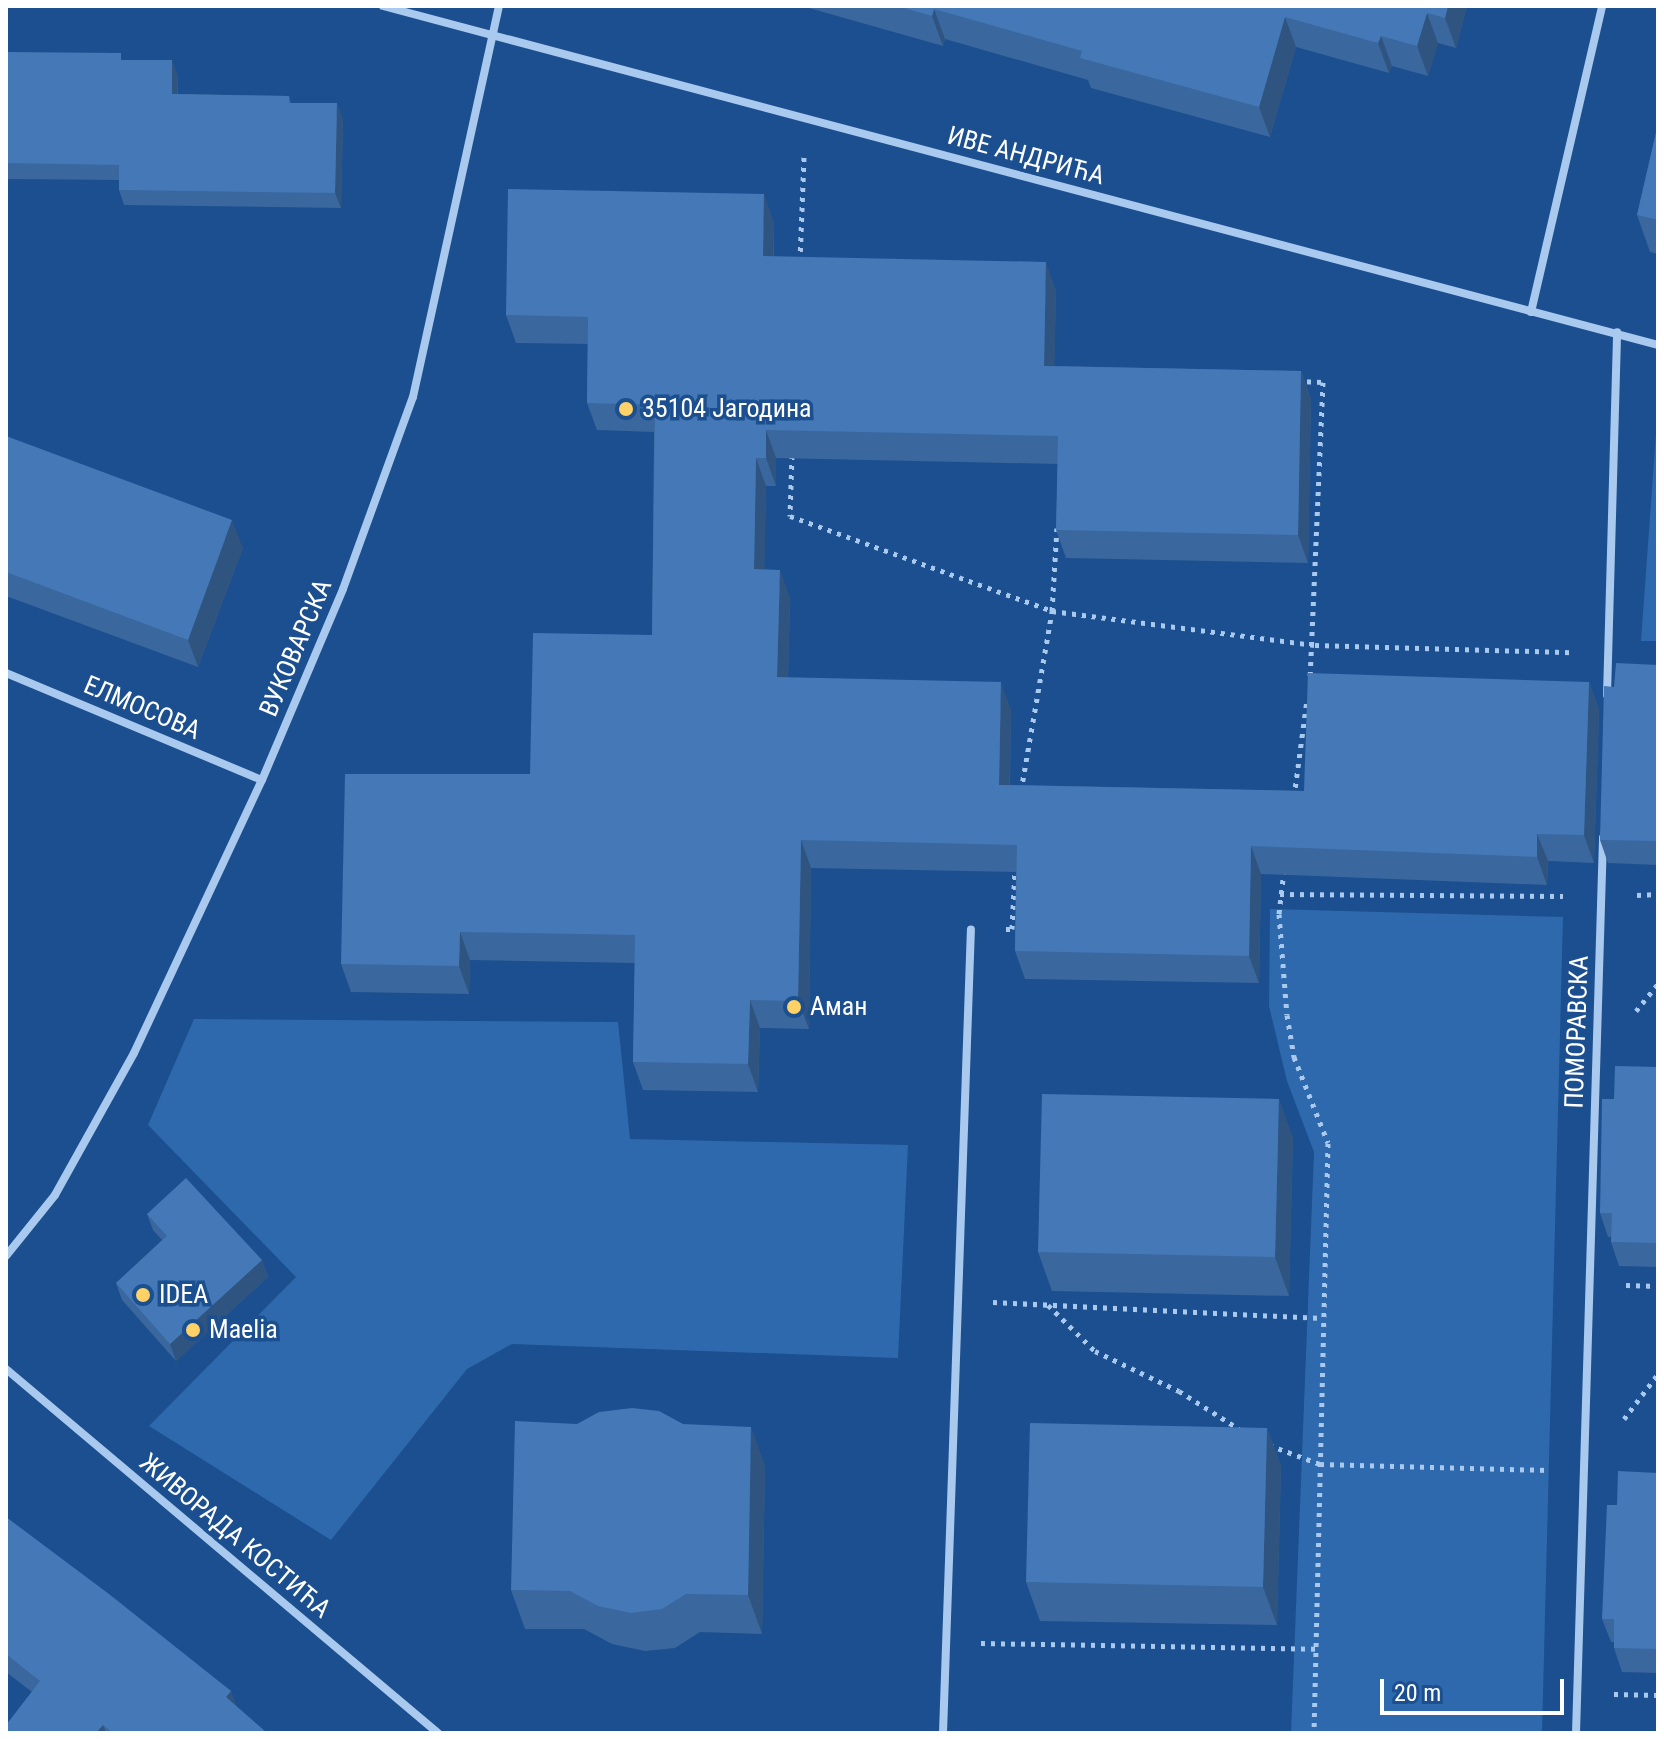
<!DOCTYPE html>
<meta charset="utf-8">
<style>
body{margin:0}
#map{position:relative;width:1664px;height:1739px;overflow:hidden;background:#1b4f8f;font-family:"Roboto Condensed",sans-serif}
div>[style]{position:absolute}
.green>*{inset:0;background:#2e69ad}
.path>*{height:5px;margin-top:-2.5px;transform-origin:0;background:repeating-linear-gradient(90deg,#a9c9ee 0 4px,transparent 0 10px)}
.street>*{height:8px;margin:-4px;padding:0 4px;transform-origin:4px;border-radius:4px;background:#a9c9ee}
.wall>*{inset:0;background:#3a679d}
.shaded-wall>*{inset:0;background:#305480}
.building>*{inset:0;background:#4478b7}
.dots>*{width:22px;height:22px;translate:-50% -50%;box-sizing:border-box;border:4px solid #1b4f8f;border-radius:50%}
span{translate:-50% -50%;white-space:nowrap;text-align:center;line-height:1.15;-webkit-text-stroke:7px #1b4f8f;paint-order:stroke}
.street-label{font-size:26px;color:#fff}
.poi-label{font-size:26px;color:#fff}
.left{translate:0 -50%;text-align:left}
.frame{position:absolute;inset:0;border:8px solid #fff;pointer-events:none}
.scale{position:absolute;left:1380px;top:1679px;width:184px;height:36px;box-sizing:border-box;border:4px solid #fff;border-top:0;padding-left:10px;font-size:24px;line-height:28px;white-space:nowrap;color:#fff;-webkit-text-stroke:6px #1b4f8f;paint-order:stroke}
</style>
<div id="map">
<div class="green">
<i style="clip-path:polygon(1658px 406px,1658px 641px,1641px 641px)"></i>
<i style="clip-path:polygon(1270px 909px,1563px 917px,1542px 1733px,1291px 1733px,1314px 1152px,1287px 1081px,1269px 1006px)"></i>
<i style="clip-path:polygon(194px 1019px,618px 1022px,630px 1139px,908px 1145px,898px 1358px,512px 1344px,467px 1369px,331px 1540px,149px 1426px,296px 1277px,148px 1125px)"></i>
</div>
<div class="path">
<i style="left:800px;top:261px;width:106px;rotate:-87.8deg"></i>
<i style="left:1297px;top:381px;width:26px;rotate:2deg"></i>
<i style="left:1323px;top:382px;width:296px;rotate:92.5deg"></i>
<i style="left:792px;top:455px;width:61px;rotate:91.9deg"></i>
<i style="left:790px;top:516px;width:279px;rotate:19.9deg"></i>
<i style="left:1052px;top:611px;width:265px;rotate:7.4deg"></i>
<i style="left:1315px;top:645px;width:256px;rotate:1.6deg"></i>
<i style="left:1021px;top:791px;width:183px;rotate:-80.2deg"></i>
<i style="left:1052px;top:611px;width:83px;rotate:-86.6deg"></i>
<i style="left:1294px;top:797px;width:98px;rotate:-82.4deg"></i>
<i style="left:1284px;top:870px;width:44px;rotate:96.5deg"></i>
<i style="left:1279px;top:914px;width:101px;rotate:85.5deg"></i>
<i style="left:1287px;top:1015px;width:43px;rotate:80.5deg"></i>
<i style="left:1294px;top:1057px;width:92px;rotate:68.4deg"></i>
<i style="left:1328px;top:1143px;width:590px;rotate:91.36deg"></i>
<i style="left:1280px;top:894px;width:283px;rotate:0.4deg"></i>
<i style="left:1637px;top:895px;width:21px;rotate:-3deg"></i>
<i style="left:1006px;top:929px;width:6px"></i>
<i style="left:1012px;top:929px;width:60px;rotate:-87.1deg"></i>
<i style="left:1636px;top:1011px;width:35px;rotate:-51deg"></i>
<i style="left:1626px;top:1285px;width:32px;rotate:2deg"></i>
<i style="left:993px;top:1302px;width:330px;rotate:2.8deg"></i>
<i style="left:1048px;top:1305px;width:66px;rotate:44.4deg"></i>
<i style="left:1095px;top:1351px;width:93px;rotate:25.5deg"></i>
<i style="left:1179px;top:1391px;width:71px;rotate:32.3deg"></i>
<i style="left:1624px;top:1419px;width:56px;rotate:-52.9deg"></i>
<i style="left:1269px;top:1445px;width:54px;rotate:20.4deg"></i>
<i style="left:1320px;top:1464px;width:228px;rotate:1.5deg"></i>
<i style="left:981px;top:1643px;width:335px;rotate:1deg"></i>
<i style="left:1614px;top:1694px;width:44px;rotate:1.3deg"></i>
</div>
<div class="street">
<i style="left:383px;top:6px;width:1319px;rotate:14.89deg"></i>
<i style="left:1531px;top:312px;width:314px;rotate:-76.9deg"></i>
<i style="left:6px;top:673px;width:277px;rotate:22.7deg"></i>
<i style="left:1607px;top:695px;width:363px;rotate:-88.4deg"></i>
<i style="left:6px;top:1256px;width:78px;rotate:-51.2deg"></i>
<i style="left:55px;top:1195px;width:162px;rotate:-60.9deg"></i>
<i style="left:134px;top:1053px;width:302px;rotate:-64.9deg"></i>
<i style="left:262px;top:780px;width:207px;rotate:-67deg"></i>
<i style="left:343px;top:589px;width:204px;rotate:-70deg"></i>
<i style="left:413px;top:397px;width:400px;rotate:-77.6deg"></i>
<i style="left:6px;top:1369px;width:565px;rotate:40.12deg"></i>
<i style="left:943px;top:1733px;width:804px;rotate:-88.01deg"></i>
<i style="left:1576px;top:1733px;width:896px;rotate:-88.27deg"></i>
</div>
<div class="wall">
<i style="clip-path:polygon(802px 6px,1467px 6px,1456px 48px,1438px 43px,1428px 76px,1392px 66px,1389px 73px,1296px 47px,1270px 137px,1091px 88px,1088px 80px,945px 39px,943px 46px)"></i>
<i style="clip-path:polygon(6px 52px,123px 60px,178px 76px,178px 94px,289px 96px,291px 103px,343px 119px,341px 208px,124px 205px,119px 190px,119px 180px,6px 179px)"></i>
<i style="clip-path:polygon(1658px 124px,1658px 254px,1650px 252px,1637px 215px)"></i>
<i style="clip-path:polygon(774px 222px,774px 257px,1056px 290px,1054px 366px,1301px 371px,1311px 399px,1308px 563px,1066px 558px,1056px 530px,1058px 464px,776px 458px,776px 486px,766px 486px,764px 569px,790px 598px,788px 678px,1011px 710px,1010px 785px,1304px 791px,1589px 682px,1599px 710px,1594px 863px,1548px 861px,1547px 885px,1261px 874px,1259px 983px,1025px 979px,1015px 951px,1016px 872px,811px 868px,809px 1029px,760px 1028px,758px 1092px,643px 1090px,633px 1062px,635px 963px,470px 960px,469px 994px,351px 992px,341px 964px,530px 774px,652px 635px,654px 432px,597px 430px,587px 403px,588px 344px,516px 343px,506px 315px)"></i>
<i style="clip-path:polygon(6px 436px,243px 548px,198px 667px,6px 596px)"></i>
<i style="clip-path:polygon(1658px 665px,1658px 865px,1608px 863px,1600px 840px,1614px 687px)"></i>
<i style="clip-path:polygon(1658px 1067px,1658px 1267px,1619px 1266px,1611px 1242px,1611px 1237px,1608px 1237px,1600px 1213px,1614px 1099px)"></i>
<i style="clip-path:polygon(1293px 1137px,1289px 1296px,1052px 1291px,1038px 1252px)"></i>
<i style="clip-path:polygon(147px 1214px,262px 1260px,268px 1277px,176px 1361px,122px 1300px,116px 1283px,162px 1240px,153px 1230px)"></i>
<i style="clip-path:polygon(577px 1424px,683px 1424px,765px 1465px,762px 1634px,700px 1632px,675px 1648px,645px 1651px,612px 1644px,584px 1629px,525px 1629px,511px 1590px)"></i>
<i style="clip-path:polygon(1267px 1428px,1281px 1466px,1277px 1625px,1040px 1621px,1026px 1582px)"></i>
<i style="clip-path:polygon(1658px 1473px,1658px 1673px,1622px 1672px,1614px 1648px,1614px 1642px,1611px 1642px,1602px 1619px,1617px 1505px)"></i>
<i style="clip-path:polygon(6px 1517px,231px 1691px,236px 1706px,267px 1733px,6px 1733px,32px 1692px,6px 1672px)"></i>
</div>
<div class="shaded-wall">
<i style="clip-path:polygon(1448px 6px,1467px 6px,1456px 48px,1445px 18px)"></i>
<i style="clip-path:polygon(934px 9px,945px 39px,943px 46px,932px 16px)"></i>
<i style="clip-path:polygon(1427px 13px,1438px 43px,1428px 76px,1417px 46px)"></i>
<i style="clip-path:polygon(1285px 17px,1296px 47px,1270px 137px,1259px 107px)"></i>
<i style="clip-path:polygon(1381px 36px,1392px 66px,1389px 73px,1378px 43px)"></i>
<i style="clip-path:polygon(172px 60px,178px 76px,177px 109px,172px 94px)"></i>
<i style="clip-path:polygon(337px 103px,343px 119px,341px 208px,335px 193px)"></i>
<i style="clip-path:polygon(764px 194px,774px 222px,773px 284px,763px 256px)"></i>
<i style="clip-path:polygon(1046px 262px,1056px 290px,1054px 394px,1044px 366px)"></i>
<i style="clip-path:polygon(1301px 371px,1311px 399px,1308px 563px,1298px 535px)"></i>
<i style="clip-path:polygon(766px 430px,776px 458px,776px 486px,766px 458px)"></i>
<i style="clip-path:polygon(756px 458px,766px 486px,764px 596px,754px 569px)"></i>
<i style="clip-path:polygon(232px 520px,243px 548px,198px 667px,188px 640px)"></i>
<i style="clip-path:polygon(780px 570px,790px 598px,787px 705px,777px 677px)"></i>
<i style="clip-path:polygon(1001px 682px,1011px 710px,1009px 813px,999px 785px)"></i>
<i style="clip-path:polygon(1589px 682px,1599px 710px,1594px 863px,1584px 835px)"></i>
<i style="clip-path:polygon(1537px 834px,1548px 861px,1547px 885px,1537px 857px)"></i>
<i style="clip-path:polygon(801px 840px,811px 868px,809px 1029px,798px 1001px)"></i>
<i style="clip-path:polygon(1251px 846px,1261px 874px,1259px 983px,1249px 956px)"></i>
<i style="clip-path:polygon(460px 932px,470px 960px,469px 994px,459px 966px)"></i>
<i style="clip-path:polygon(750px 1000px,760px 1028px,758px 1092px,748px 1064px)"></i>
<i style="clip-path:polygon(1279px 1099px,1293px 1137px,1289px 1296px,1275px 1257px)"></i>
<i style="clip-path:polygon(262px 1260px,268px 1277px,176px 1361px,170px 1344px)"></i>
<i style="clip-path:polygon(751px 1427px,765px 1465px,762px 1634px,748px 1595px)"></i>
<i style="clip-path:polygon(1267px 1428px,1281px 1466px,1277px 1625px,1263px 1587px)"></i>
<i style="clip-path:polygon(231px 1691px,240px 1716px,226px 1697px)"></i>
<i style="clip-path:polygon(103px 1725px,106px 1733px,96px 1733px)"></i>
</div>
<div class="building">
<i style="clip-path:polygon(897px 6px,1448px 6px,1445px 18px,1427px 13px,1417px 46px,1381px 36px,1378px 43px,1285px 17px,1259px 107px,1080px 58px,1082px 51px,934px 9px,932px 16px)"></i>
<i style="clip-path:polygon(6px 52px,121px 53px,121px 60px,172px 60px,172px 94px,289px 96px,289px 103px,337px 103px,335px 193px,119px 190px,119px 165px,6px 163px)"></i>
<i style="clip-path:polygon(1658px 124px,1658px 220px,1637px 215px)"></i>
<i style="clip-path:polygon(508px 189px,764px 194px,763px 256px,1046px 262px,1044px 366px,1301px 371px,1298px 535px,1056px 530px,1058px 436px,766px 430px,766px 458px,756px 458px,754px 569px,780px 570px,777px 677px,1001px 682px,999px 785px,1304px 791px,1308px 673px,1589px 682px,1584px 835px,1537px 834px,1537px 857px,1251px 846px,1249px 956px,1015px 951px,1017px 845px,801px 840px,798px 1001px,750px 1000px,748px 1064px,633px 1062px,635px 935px,460px 932px,459px 966px,341px 964px,345px 774px,530px 774px,533px 633px,652px 635px,655px 405px,587px 403px,588px 317px,506px 315px)"></i>
<i style="clip-path:polygon(6px 436px,232px 520px,188px 640px,6px 572px)"></i>
<i style="clip-path:polygon(1616px 663px,1658px 665px,1658px 841px,1600px 840px,1604px 686px,1614px 687px)"></i>
<i style="clip-path:polygon(1615px 1066px,1658px 1067px,1658px 1243px,1611px 1242px,1612px 1213px,1600px 1213px,1602px 1099px,1614px 1099px)"></i>
<i style="clip-path:polygon(1042px 1094px,1279px 1099px,1275px 1257px,1038px 1252px)"></i>
<i style="clip-path:polygon(186px 1178px,262px 1260px,170px 1344px,116px 1283px,167px 1236px,147px 1214px)"></i>
<i style="clip-path:polygon(632px 1408px,659px 1411px,683px 1424px,751px 1427px,748px 1595px,686px 1594px,662px 1609px,631px 1613px,598px 1606px,570px 1591px,511px 1590px,515px 1421px,577px 1424px,599px 1412px)"></i>
<i style="clip-path:polygon(1030px 1423px,1267px 1428px,1263px 1587px,1026px 1582px)"></i>
<i style="clip-path:polygon(1618px 1471px,1658px 1473px,1658px 1649px,1614px 1648px,1614px 1619px,1602px 1619px,1607px 1505px,1617px 1505px)"></i>
<i style="clip-path:polygon(6px 1517px,109px 1594px,231px 1691px,226px 1697px,267px 1733px,113px 1733px,103px 1725px,96px 1733px,6px 1733px,6px 1725px,40px 1681px,6px 1654px)"></i>
</div>
<div class="dots">
<i style="left:626px;top:409px;background:#ffd166"></i>
<i style="left:794px;top:1007px;background:#ffd166"></i>
<i style="left:143px;top:1295px;background:#ffd166"></i>
<i style="left:193px;top:1330px;background:#ffd166"></i>
</div>
<div class="street-label">
<span style="left:1026px;top:156px;rotate:15deg">ИВЕ АНДРИЋА</span>
<span style="left:296px;top:648px;rotate:-67deg">ВУКОВАРСКА</span>
<span style="left:142px;top:708px;rotate:23deg">ЕЛМОСОВА</span>
<span style="left:1577px;top:1032px;rotate:-88deg">ПОМОРАВСКА</span>
<span style="left:235px;top:1536px;rotate:40deg">ЖИВОРАДА КОСТИЋА</span>
</div>
<div class="poi-label">
<span class="left" style="left:642px;top:409px">35104 Јагодина</span>
<span class="left" style="left:810px;top:1007px">Аман</span>
<span class="left" style="left:159px;top:1295px">IDEA</span>
<span class="left" style="left:209px;top:1330px">Maelia</span>
</div>
<div class="frame"></div>
<div class="scale">20 m</div>
</div>
